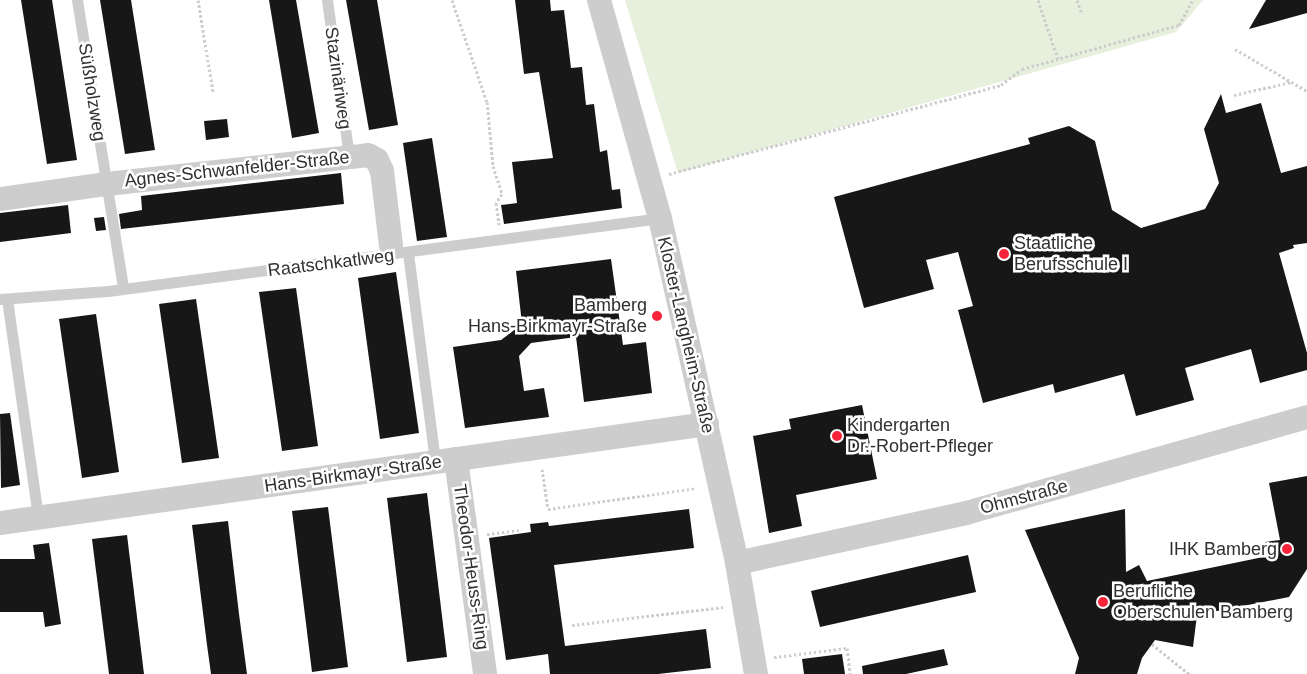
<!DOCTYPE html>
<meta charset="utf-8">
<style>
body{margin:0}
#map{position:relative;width:1307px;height:674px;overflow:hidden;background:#fff;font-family:Arial,sans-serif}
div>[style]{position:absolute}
.green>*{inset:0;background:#e7efdd}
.building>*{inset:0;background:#171717}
.path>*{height:3px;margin-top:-1.5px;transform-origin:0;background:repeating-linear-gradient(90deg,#cdcdcd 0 2.5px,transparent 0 5px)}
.service>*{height:11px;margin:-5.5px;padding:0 5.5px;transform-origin:5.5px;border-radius:5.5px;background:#cdcdcd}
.minor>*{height:24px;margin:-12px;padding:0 12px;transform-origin:12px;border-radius:12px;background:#cdcdcd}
.dots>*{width:14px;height:14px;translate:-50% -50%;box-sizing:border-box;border:2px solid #fff;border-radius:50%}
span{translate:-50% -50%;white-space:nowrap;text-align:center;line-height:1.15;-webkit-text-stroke:5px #fff;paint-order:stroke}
.street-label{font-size:18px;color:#303030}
.poi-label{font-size:18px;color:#303030}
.left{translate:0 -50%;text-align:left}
.right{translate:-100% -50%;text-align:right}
</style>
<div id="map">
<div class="green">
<i style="clip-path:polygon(625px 0,1203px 0,1176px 32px,678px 173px)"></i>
</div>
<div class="building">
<i style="clip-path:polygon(21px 0,52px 0,77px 160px,47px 164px)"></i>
<i style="clip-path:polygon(100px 0,131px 0,155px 150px,125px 154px)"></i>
<i style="clip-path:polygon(269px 0,296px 0,319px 133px,292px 138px)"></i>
<i style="clip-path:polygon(346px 0,377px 0,398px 125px,369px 130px)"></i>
<i style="clip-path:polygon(515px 0,550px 0,551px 11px,564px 10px,571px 68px,582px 67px,586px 105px,594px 104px,600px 152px,607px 150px,612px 190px,620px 189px,622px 208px,504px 224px,501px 205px,517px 203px,512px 162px,553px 158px,539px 72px,524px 74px)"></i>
<i style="clip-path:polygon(1266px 0,1307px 0,1307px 13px,1249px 29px)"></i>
<i style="clip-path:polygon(1221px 94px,1226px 113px,1261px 103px,1281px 173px,1307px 166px,1307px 243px,1293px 245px,1294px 248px,1279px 253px,1307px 353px,1307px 370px,1260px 383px,1251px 349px,1185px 368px,1194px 400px,1136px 416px,1124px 374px,1055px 393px,1053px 384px,983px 403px,958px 310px,973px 306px,958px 252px,926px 260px,934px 289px,864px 308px,834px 197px,1030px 144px,1028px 138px,1069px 126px,1095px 141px,1112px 210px,1141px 228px,1205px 209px,1219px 183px,1204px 129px)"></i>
<i style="clip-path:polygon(227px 119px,229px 137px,206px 140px,204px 121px)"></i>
<i style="clip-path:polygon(432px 138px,447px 237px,417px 241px,403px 143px)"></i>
<i style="clip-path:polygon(341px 173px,344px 204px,121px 229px,119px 214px,142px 210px,141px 196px)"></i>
<i style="clip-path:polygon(68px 205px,71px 233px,0 242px,0 213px)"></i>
<i style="clip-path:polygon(104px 217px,106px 230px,96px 231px,94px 218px)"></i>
<i style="clip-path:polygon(611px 259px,623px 345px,646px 342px,652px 393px,584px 402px,576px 337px,531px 343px,519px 356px,524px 391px,544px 388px,549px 417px,465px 428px,453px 347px,501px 340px,522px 324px,516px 271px)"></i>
<i style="clip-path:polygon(396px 272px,419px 433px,380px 439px,358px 278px)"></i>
<i style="clip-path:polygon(296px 288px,318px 446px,282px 451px,259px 292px)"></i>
<i style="clip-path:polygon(196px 299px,219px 458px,182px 463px,159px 304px)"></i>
<i style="clip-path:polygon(96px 314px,119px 472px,82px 478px,59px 319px)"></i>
<i style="clip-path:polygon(862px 405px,877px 479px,796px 495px,802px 526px,769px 533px,753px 436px,791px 429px,789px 419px)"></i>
<i style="clip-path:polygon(10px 413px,20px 485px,1px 488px,0 414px)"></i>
<i style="clip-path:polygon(1307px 476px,1307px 569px,1289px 597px,1197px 615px,1193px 647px,1155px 640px,1142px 658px,1137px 674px,1075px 674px,1079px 658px,1025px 530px,1125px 509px,1126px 572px,1139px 565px,1147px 581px,1268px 556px,1265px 542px,1280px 540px,1269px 483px)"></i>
<i style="clip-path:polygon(427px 493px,447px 657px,407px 662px,387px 498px)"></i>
<i style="clip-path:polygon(328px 507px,348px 667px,312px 672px,292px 511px)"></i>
<i style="clip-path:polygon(689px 509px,694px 548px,554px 565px,565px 646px,706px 629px,711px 668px,658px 674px,550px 674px,548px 654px,506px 660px,489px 538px,531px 532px,530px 524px,548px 522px,549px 526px)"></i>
<i style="clip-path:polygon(228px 521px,239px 614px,247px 674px,211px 674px,207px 645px,192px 525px)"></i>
<i style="clip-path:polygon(127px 535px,144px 674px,109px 674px,92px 539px)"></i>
<i style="clip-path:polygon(49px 543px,61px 624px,45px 627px,43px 612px,0 612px,0 559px,35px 559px,33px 545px)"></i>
<i style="clip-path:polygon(968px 555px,976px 592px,820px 627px,811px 591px)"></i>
<i style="clip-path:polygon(944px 649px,948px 665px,906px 674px,863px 674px,862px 666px)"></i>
<i style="clip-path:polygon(842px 654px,845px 674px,804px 674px,802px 659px)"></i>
</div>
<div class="path">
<i style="left:198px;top:0;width:93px;rotate:80.7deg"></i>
<i style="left:452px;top:0;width:108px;rotate:71.1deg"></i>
<i style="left:487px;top:102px;width:64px;rotate:84.6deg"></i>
<i style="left:493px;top:166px;width:29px;rotate:72deg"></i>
<i style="left:502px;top:194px;width:11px;rotate:124deg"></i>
<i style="left:496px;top:203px;width:22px;rotate:82deg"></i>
<i style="left:1038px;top:0;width:62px;rotate:71.3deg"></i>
<i style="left:1077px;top:0;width:15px;rotate:70deg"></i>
<i style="left:1235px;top:49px;width:83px;rotate:30.3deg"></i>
<i style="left:1234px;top:95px;width:58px;rotate:-12.8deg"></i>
<i style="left:669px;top:174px;width:344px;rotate:-15deg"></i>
<i style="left:1001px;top:85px;width:26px;rotate:-37deg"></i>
<i style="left:1022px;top:69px;width:163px;rotate:-15.7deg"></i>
<i style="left:1179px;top:25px;width:29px;rotate:-61deg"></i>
<i style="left:542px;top:469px;width:40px;rotate:81.5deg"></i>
<i style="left:548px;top:509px;width:150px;rotate:-8deg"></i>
<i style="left:487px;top:534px;width:32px;rotate:-7deg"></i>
<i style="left:572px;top:625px;width:152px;rotate:-6.8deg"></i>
<i style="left:1152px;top:644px;width:48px;rotate:39deg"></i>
<i style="left:774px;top:657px;width:74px;rotate:-7deg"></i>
<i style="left:847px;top:648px;width:26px;rotate:83deg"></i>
</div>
<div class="service">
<i style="left:77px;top:0;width:292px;rotate:80.9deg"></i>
<i style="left:327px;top:0;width:158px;rotate:82deg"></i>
<i style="left:408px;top:253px;width:211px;rotate:82.6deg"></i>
<i style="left:0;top:299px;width:108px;rotate:-4.2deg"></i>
<i style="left:108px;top:291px;width:557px;rotate:-7.53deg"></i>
<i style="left:7px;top:299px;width:221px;rotate:81.9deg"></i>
</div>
<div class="minor">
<i style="left:599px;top:0;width:226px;rotate:74.4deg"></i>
<i style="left:660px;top:218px;width:353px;rotate:77.4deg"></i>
<i style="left:737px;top:563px;width:113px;rotate:80.3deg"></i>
<i style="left:0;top:199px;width:108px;rotate:-8deg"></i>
<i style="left:107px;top:184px;width:263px;rotate:-6.3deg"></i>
<i style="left:368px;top:155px;width:10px;rotate:29deg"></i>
<i style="left:377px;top:160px;width:12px;rotate:66deg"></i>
<i style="left:382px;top:171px;width:75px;rotate:83.1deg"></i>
<i style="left:456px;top:459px;width:217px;rotate:82.3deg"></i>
<i style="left:0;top:523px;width:714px;rotate:-7.97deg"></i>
<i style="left:737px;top:563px;width:234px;rotate:-12.3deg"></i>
<i style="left:966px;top:513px;width:354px;rotate:-15.7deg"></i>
</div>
<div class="dots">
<i style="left:1004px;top:254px;background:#f6233b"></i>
<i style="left:657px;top:316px;background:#f6233b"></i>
<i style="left:837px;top:436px;background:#f6233b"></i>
<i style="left:1287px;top:549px;background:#f6233b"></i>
<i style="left:1103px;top:602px;background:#f6233b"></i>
</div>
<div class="street-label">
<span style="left:338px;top:78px;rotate:82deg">Stazinäriweg</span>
<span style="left:92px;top:92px;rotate:81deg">Süßholzweg</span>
<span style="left:237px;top:169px;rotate:-6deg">Agnes-Schwanfelder-Straße</span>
<span style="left:331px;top:263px;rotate:-7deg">Raatschkatlweg</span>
<span style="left:686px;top:335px;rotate:77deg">Kloster-Langheim-Straße</span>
<span style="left:353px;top:474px;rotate:-8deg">Hans-Birkmayr-Straße</span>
<span style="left:1024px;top:497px;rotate:-15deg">Ohmstraße</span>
<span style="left:471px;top:567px;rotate:82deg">Theodor-Heuss-Ring</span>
</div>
<div class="poi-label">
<span class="left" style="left:1014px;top:254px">Staatliche<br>Berufsschule I</span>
<span class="right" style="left:647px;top:316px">Bamberg<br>Hans-Birkmayr-Straße</span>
<span class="left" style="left:847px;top:436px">Kindergarten<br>Dr.-Robert-Pfleger</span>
<span class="right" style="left:1277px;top:549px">IHK Bamberg</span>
<span class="left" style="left:1113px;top:602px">Berufliche<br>Oberschulen Bamberg</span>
</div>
</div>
